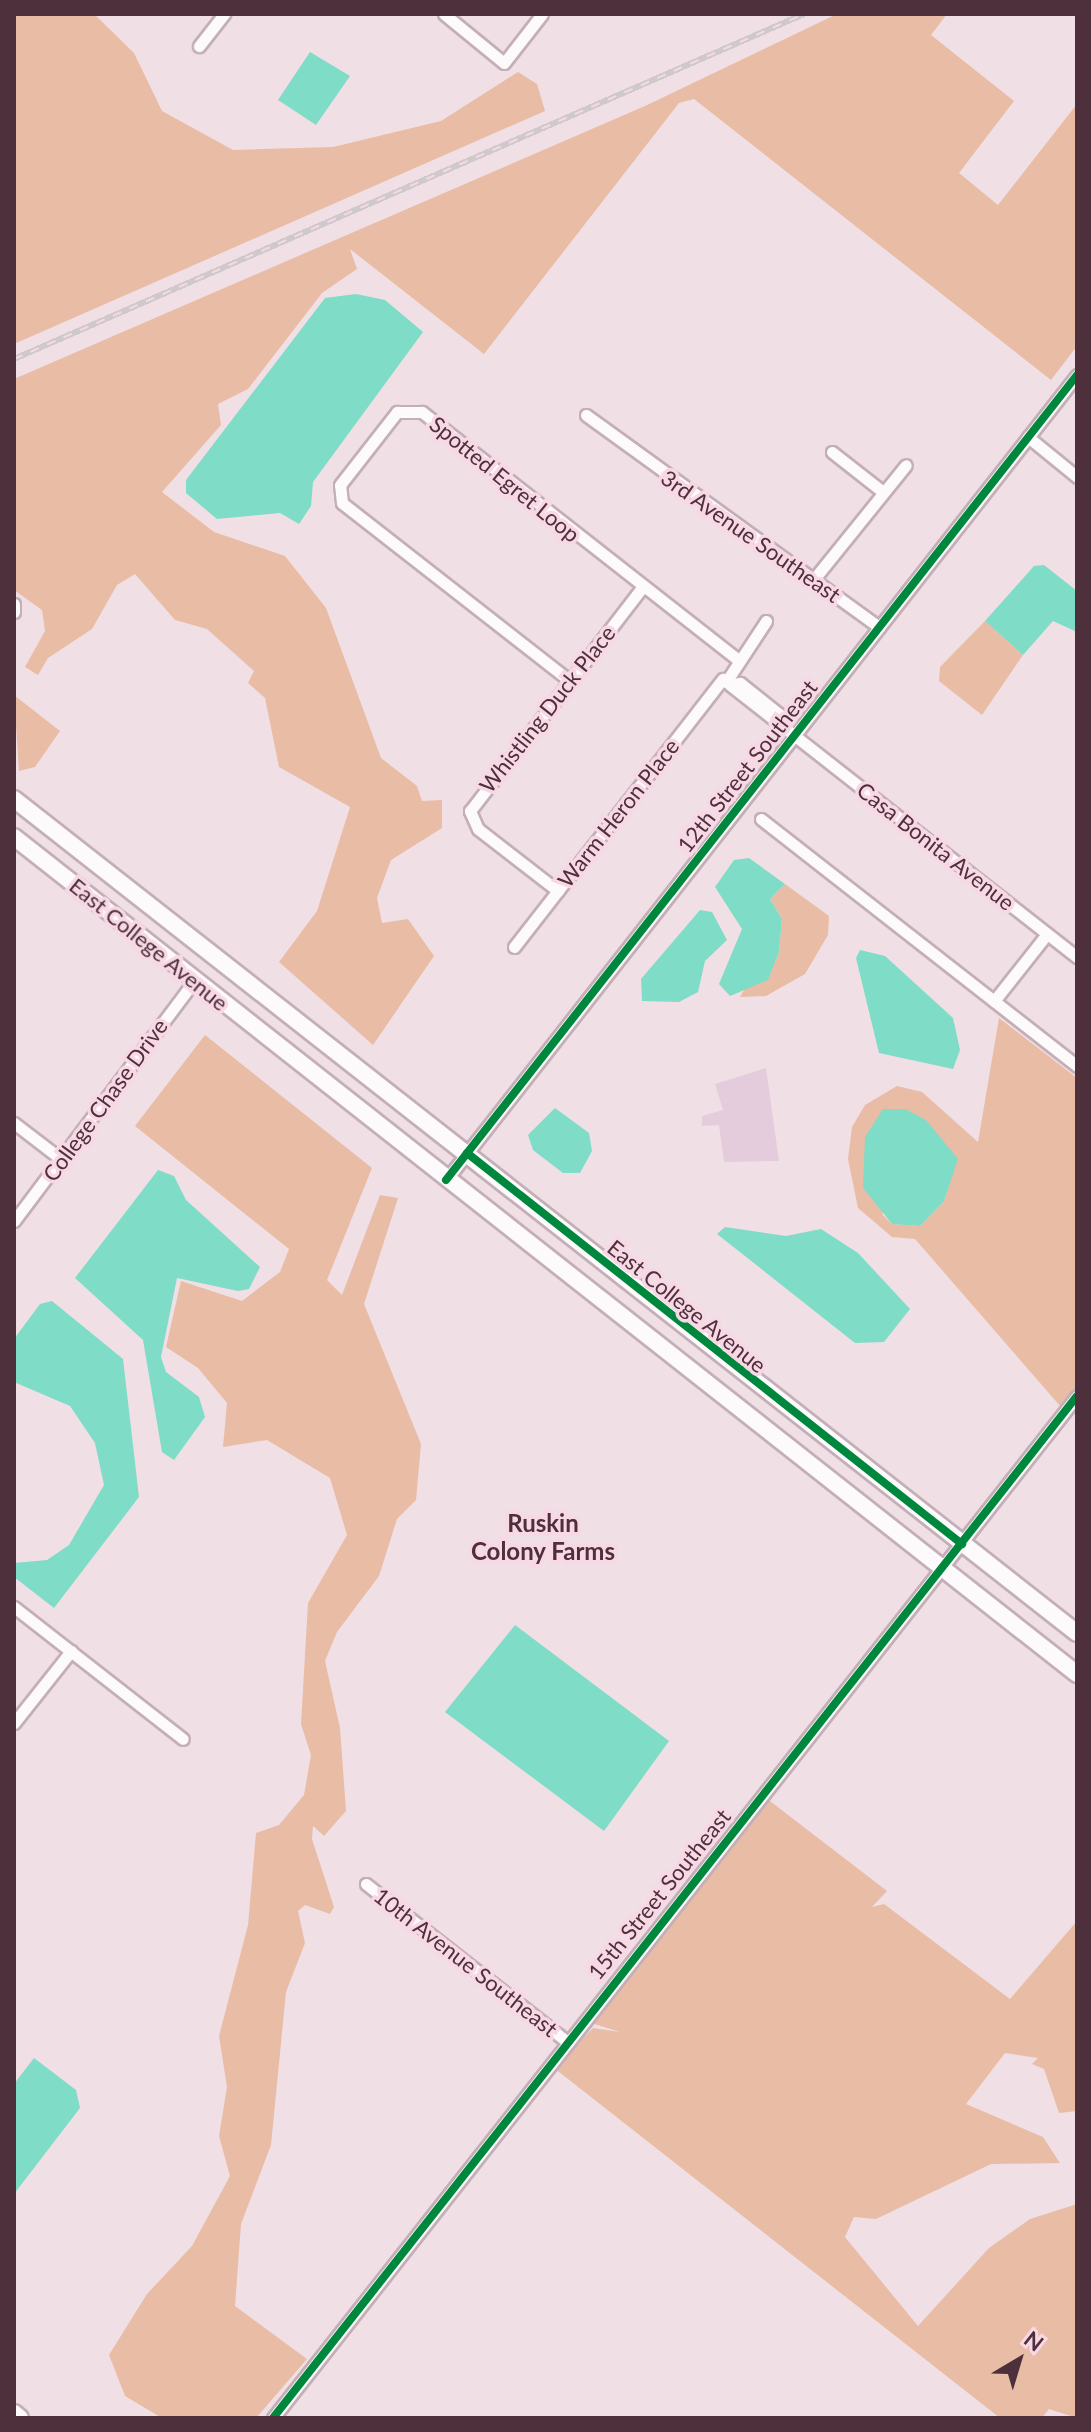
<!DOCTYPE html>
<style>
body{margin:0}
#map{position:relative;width:1091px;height:2432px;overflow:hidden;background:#f0dfe5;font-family:Lato,sans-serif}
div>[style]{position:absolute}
.green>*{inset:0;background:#e9bca6}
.water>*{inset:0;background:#7fdcc6}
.building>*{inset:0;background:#e4ccdc}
.roads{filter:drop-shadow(2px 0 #c4afb7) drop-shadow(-2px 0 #c4afb7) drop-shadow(0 2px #c4afb7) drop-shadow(0 -2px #c4afb7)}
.street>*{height:11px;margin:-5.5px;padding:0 5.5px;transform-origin:5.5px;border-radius:5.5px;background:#fdfafb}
.secondary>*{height:16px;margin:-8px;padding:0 8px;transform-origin:8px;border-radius:8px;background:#fdfafb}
.rail>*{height:6px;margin-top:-3px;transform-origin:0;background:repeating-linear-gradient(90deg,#f7d8e4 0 9px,#cfc9cc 0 18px);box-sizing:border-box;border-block:2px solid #cfc9cc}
.cycleway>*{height:8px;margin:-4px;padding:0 4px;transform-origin:4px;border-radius:4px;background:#00873e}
span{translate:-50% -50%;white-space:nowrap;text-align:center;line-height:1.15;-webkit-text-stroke:7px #f7d8e4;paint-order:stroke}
.street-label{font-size:22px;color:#4d303c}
.neighbourhood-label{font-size:24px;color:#4d303c;font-weight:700}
.frame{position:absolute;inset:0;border:16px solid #4d303c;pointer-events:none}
.north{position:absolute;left:979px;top:2320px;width:80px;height:80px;-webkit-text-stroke:6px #f7d8e4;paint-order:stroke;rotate:38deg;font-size:22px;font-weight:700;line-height:32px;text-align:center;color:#4d303c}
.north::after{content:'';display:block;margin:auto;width:28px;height:36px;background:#4d303c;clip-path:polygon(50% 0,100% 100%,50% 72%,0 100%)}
</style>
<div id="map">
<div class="green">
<i style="clip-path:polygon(14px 14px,94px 14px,134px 53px,162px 111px,233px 150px,333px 147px,441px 121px,518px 72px,537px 84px,545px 111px,14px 344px)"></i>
<i style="clip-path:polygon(837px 14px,947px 14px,931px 35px,1014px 101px,959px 173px,998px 205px,1077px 104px,1077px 346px,1051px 380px,694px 99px,679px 103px,484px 354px,350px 249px,357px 269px,322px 293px,248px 389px,218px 404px,221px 425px,162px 492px,214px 532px,285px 556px,326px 608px,381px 758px,417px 786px,422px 801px,442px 800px,442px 828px,391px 860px,377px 898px,382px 923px,408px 919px,434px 956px,373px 1045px,279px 962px,317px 911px,350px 807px,279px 767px,265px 698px,248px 683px,254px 671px,207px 629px,175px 620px,135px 574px,117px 585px,92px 629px,48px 658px,38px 675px,25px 667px,45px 631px,42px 610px,14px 590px,14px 379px,645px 106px)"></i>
<i style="clip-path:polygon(985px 621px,1023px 655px,982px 715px,939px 681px,940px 667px)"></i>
<i style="clip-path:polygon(14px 695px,60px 731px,35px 767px,19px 771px)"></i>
<i style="clip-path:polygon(785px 884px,829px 916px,828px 935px,805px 974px,766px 996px,740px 997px,748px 983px,768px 979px,779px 952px,782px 919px,770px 899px)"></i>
<i style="clip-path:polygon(evenodd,999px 1018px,1077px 1078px,1077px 1387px,1061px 1407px,915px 1239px,892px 1237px,858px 1208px,848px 1159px,852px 1127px,865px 1105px,897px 1086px,922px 1092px,978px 1142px,999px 1018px,956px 1162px,944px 1201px,920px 1226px,892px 1224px,882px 1214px,956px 1162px)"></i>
<i style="clip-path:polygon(205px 1035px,372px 1168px,327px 1280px,342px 1295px,380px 1195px,398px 1198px,364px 1304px,421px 1444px,416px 1500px,397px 1519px,379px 1576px,337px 1632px,325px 1661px,340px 1728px,346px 1811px,324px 1836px,313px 1826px,312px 1839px,334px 1907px,330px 1914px,305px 1905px,298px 1911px,305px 1943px,286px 1992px,271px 2145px,241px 2224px,235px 2306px,307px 2359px,256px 2418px,162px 2418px,125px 2396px,109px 2355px,147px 2294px,192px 2246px,230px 2176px,219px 2136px,227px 2087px,219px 2036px,248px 1925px,256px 1833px,279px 1825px,304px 1795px,311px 1755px,301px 1724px,308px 1603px,347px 1535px,330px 1478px,267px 1440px,223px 1447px,227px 1403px,198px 1368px,166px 1347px,181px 1281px,242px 1301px,280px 1272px,289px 1249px,135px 1126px)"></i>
<i style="clip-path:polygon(766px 1798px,887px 1891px,872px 1907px,884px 1904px,1010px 1999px,1077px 1921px,1077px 2111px,1059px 2113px,1044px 2069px,1032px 2064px,1038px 2058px,1005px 2053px,966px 2104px,1043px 2137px,1060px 2163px,991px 2164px,876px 2219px,854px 2217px,845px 2237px,918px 2326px,989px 2248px,1030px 2219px,1077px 2204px,1077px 2418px,1049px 2409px,1042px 2418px,1000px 2418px,554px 2068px,593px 2028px,620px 2032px,591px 2023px)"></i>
</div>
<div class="water">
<i style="clip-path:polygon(310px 52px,350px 76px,316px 125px,278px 100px)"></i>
<i style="clip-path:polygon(356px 294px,385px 300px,423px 332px,313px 482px,311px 506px,299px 524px,280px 513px,217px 519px,186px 493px,186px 480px,325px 298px)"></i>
<i style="clip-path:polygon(1044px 565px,1077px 591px,1077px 632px,1053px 621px,1023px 655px,985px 621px,1034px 566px)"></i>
<i style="clip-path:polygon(749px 858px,785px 884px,770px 899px,782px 919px,779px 952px,768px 980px,730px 996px,719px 984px,742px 929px,715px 887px,734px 860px)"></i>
<i style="clip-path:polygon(700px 910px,712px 912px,727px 940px,705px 961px,698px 992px,679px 1002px,642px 1001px,641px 979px)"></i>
<i style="clip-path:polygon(860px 950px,885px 956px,953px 1018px,960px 1050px,953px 1069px,879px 1053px,856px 958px)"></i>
<i style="clip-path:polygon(555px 1108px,589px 1133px,592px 1151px,580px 1173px,563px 1173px,533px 1150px,528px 1135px)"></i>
<i style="clip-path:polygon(883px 1109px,905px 1109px,926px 1120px,958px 1159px,944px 1201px,920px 1226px,892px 1224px,863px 1188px,865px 1137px)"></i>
<i style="clip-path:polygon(158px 1170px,174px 1176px,186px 1200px,260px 1267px,249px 1289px,238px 1291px,177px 1278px,161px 1357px,166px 1372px,199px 1397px,205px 1417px,174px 1460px,162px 1452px,143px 1340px,75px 1278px)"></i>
<i style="clip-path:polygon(725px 1227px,786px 1236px,821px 1229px,858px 1253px,910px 1309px,884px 1342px,855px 1343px,717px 1234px)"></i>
<i style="clip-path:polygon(52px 1301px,123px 1359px,139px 1497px,54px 1608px,14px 1577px,14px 1563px,47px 1560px,69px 1545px,104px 1485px,95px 1443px,70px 1406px,14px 1382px,14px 1339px,40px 1304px)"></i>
<i style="clip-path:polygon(515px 1625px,669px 1741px,604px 1831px,445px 1712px)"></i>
<i style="clip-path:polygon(34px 2058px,76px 2090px,80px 2108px,14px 2194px,14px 2084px)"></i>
</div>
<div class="building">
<i style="clip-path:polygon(766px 1068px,779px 1161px,724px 1162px,719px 1125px,702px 1126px,702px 1116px,723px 1110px,715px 1084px)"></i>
</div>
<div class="roads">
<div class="street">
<i style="left:444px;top:14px;width:77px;rotate:39.2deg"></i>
<i style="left:504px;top:63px;width:62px;rotate:-52.2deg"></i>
<i style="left:199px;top:46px;width:41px;rotate:-52deg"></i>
<i style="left:586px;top:415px;width:362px;rotate:35.9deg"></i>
<i style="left:1028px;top:437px;width:63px;rotate:39.2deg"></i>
<i style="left:832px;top:452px;width:65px;rotate:38.1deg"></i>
<i style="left:814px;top:579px;width:146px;rotate:-51.1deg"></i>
<i style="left:14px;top:604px;width:8px;rotate:90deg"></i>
<i style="left:570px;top:681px;width:289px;rotate:-142deg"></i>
<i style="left:342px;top:503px;width:18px;rotate:-96deg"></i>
<i style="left:340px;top:485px;width:93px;rotate:-52deg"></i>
<i style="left:397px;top:412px;width:25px"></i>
<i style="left:422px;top:412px;width:402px;rotate:38.1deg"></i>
<i style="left:726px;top:682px;width:73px;rotate:-56.7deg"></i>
<i style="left:780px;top:723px;width:9px;rotate:-96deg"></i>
<i style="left:779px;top:714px;width:50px;rotate:-141.5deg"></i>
<i style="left:740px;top:683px;width:10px;rotate:169deg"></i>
<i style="left:730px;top:685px;width:441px;rotate:38.1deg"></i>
<i style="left:761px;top:819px;width:401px;rotate:38deg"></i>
<i style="left:558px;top:891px;width:101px;rotate:-142.2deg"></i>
<i style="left:478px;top:829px;width:20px;rotate:-114deg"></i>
<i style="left:470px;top:811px;width:280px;rotate:-52.4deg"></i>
<i style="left:514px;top:947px;width:340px;rotate:-52.1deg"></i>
<i style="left:994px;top:1001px;width:85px;rotate:-51.7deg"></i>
<i style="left:14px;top:1123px;width:61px;rotate:37.6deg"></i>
<i style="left:446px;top:1180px;width:1023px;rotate:-51.91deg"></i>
<i style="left:14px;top:1221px;width:301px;rotate:-53.1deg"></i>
<i style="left:14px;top:1607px;width:214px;rotate:38deg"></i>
<i style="left:14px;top:1723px;width:92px;rotate:-51.6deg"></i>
<i style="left:366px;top:1884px;width:253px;rotate:38.1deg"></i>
<i style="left:273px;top:2418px;width:1300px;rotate:-51.81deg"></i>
</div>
<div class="secondary">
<i style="left:14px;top:799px;width:1351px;rotate:38.12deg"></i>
<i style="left:14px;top:837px;width:1353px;rotate:38.22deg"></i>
<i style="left:14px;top:2413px;width:8px;rotate:40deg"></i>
</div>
</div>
<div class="rail">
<i style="left:14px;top:359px;width:862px;rotate:-23.59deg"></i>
</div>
<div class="cycleway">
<i style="left:467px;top:1153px;width:631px;rotate:38.31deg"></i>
<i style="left:446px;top:1180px;width:1023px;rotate:-51.91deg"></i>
<i style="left:273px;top:2418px;width:1300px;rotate:-51.81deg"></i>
</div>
<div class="street-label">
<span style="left:505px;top:479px;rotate:39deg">Spotted Egret Loop</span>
<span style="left:751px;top:536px;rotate:35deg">3rd Avenue Southeast</span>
<span style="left:547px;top:709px;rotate:-52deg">Whistling Duck Place</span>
<span style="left:747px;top:766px;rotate:-52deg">12th Street Southeast</span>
<span style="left:618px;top:813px;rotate:-52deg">Warm Heron Place</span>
<span style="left:936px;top:846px;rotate:38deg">Casa Bonita Avenue</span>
<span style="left:149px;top:944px;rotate:39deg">East College Avenue</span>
<span style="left:105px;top:1100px;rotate:-54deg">College Chase Drive</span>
<span style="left:687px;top:1306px;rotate:39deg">East College Avenue</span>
<span style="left:659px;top:1894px;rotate:-51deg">15th Street Southeast</span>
<span style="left:466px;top:1962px;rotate:38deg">10th Avenue Southeast</span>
</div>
<div class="neighbourhood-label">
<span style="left:543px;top:1537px">Ruskin<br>Colony Farms</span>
</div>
<div class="frame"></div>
<div class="north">N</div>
</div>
